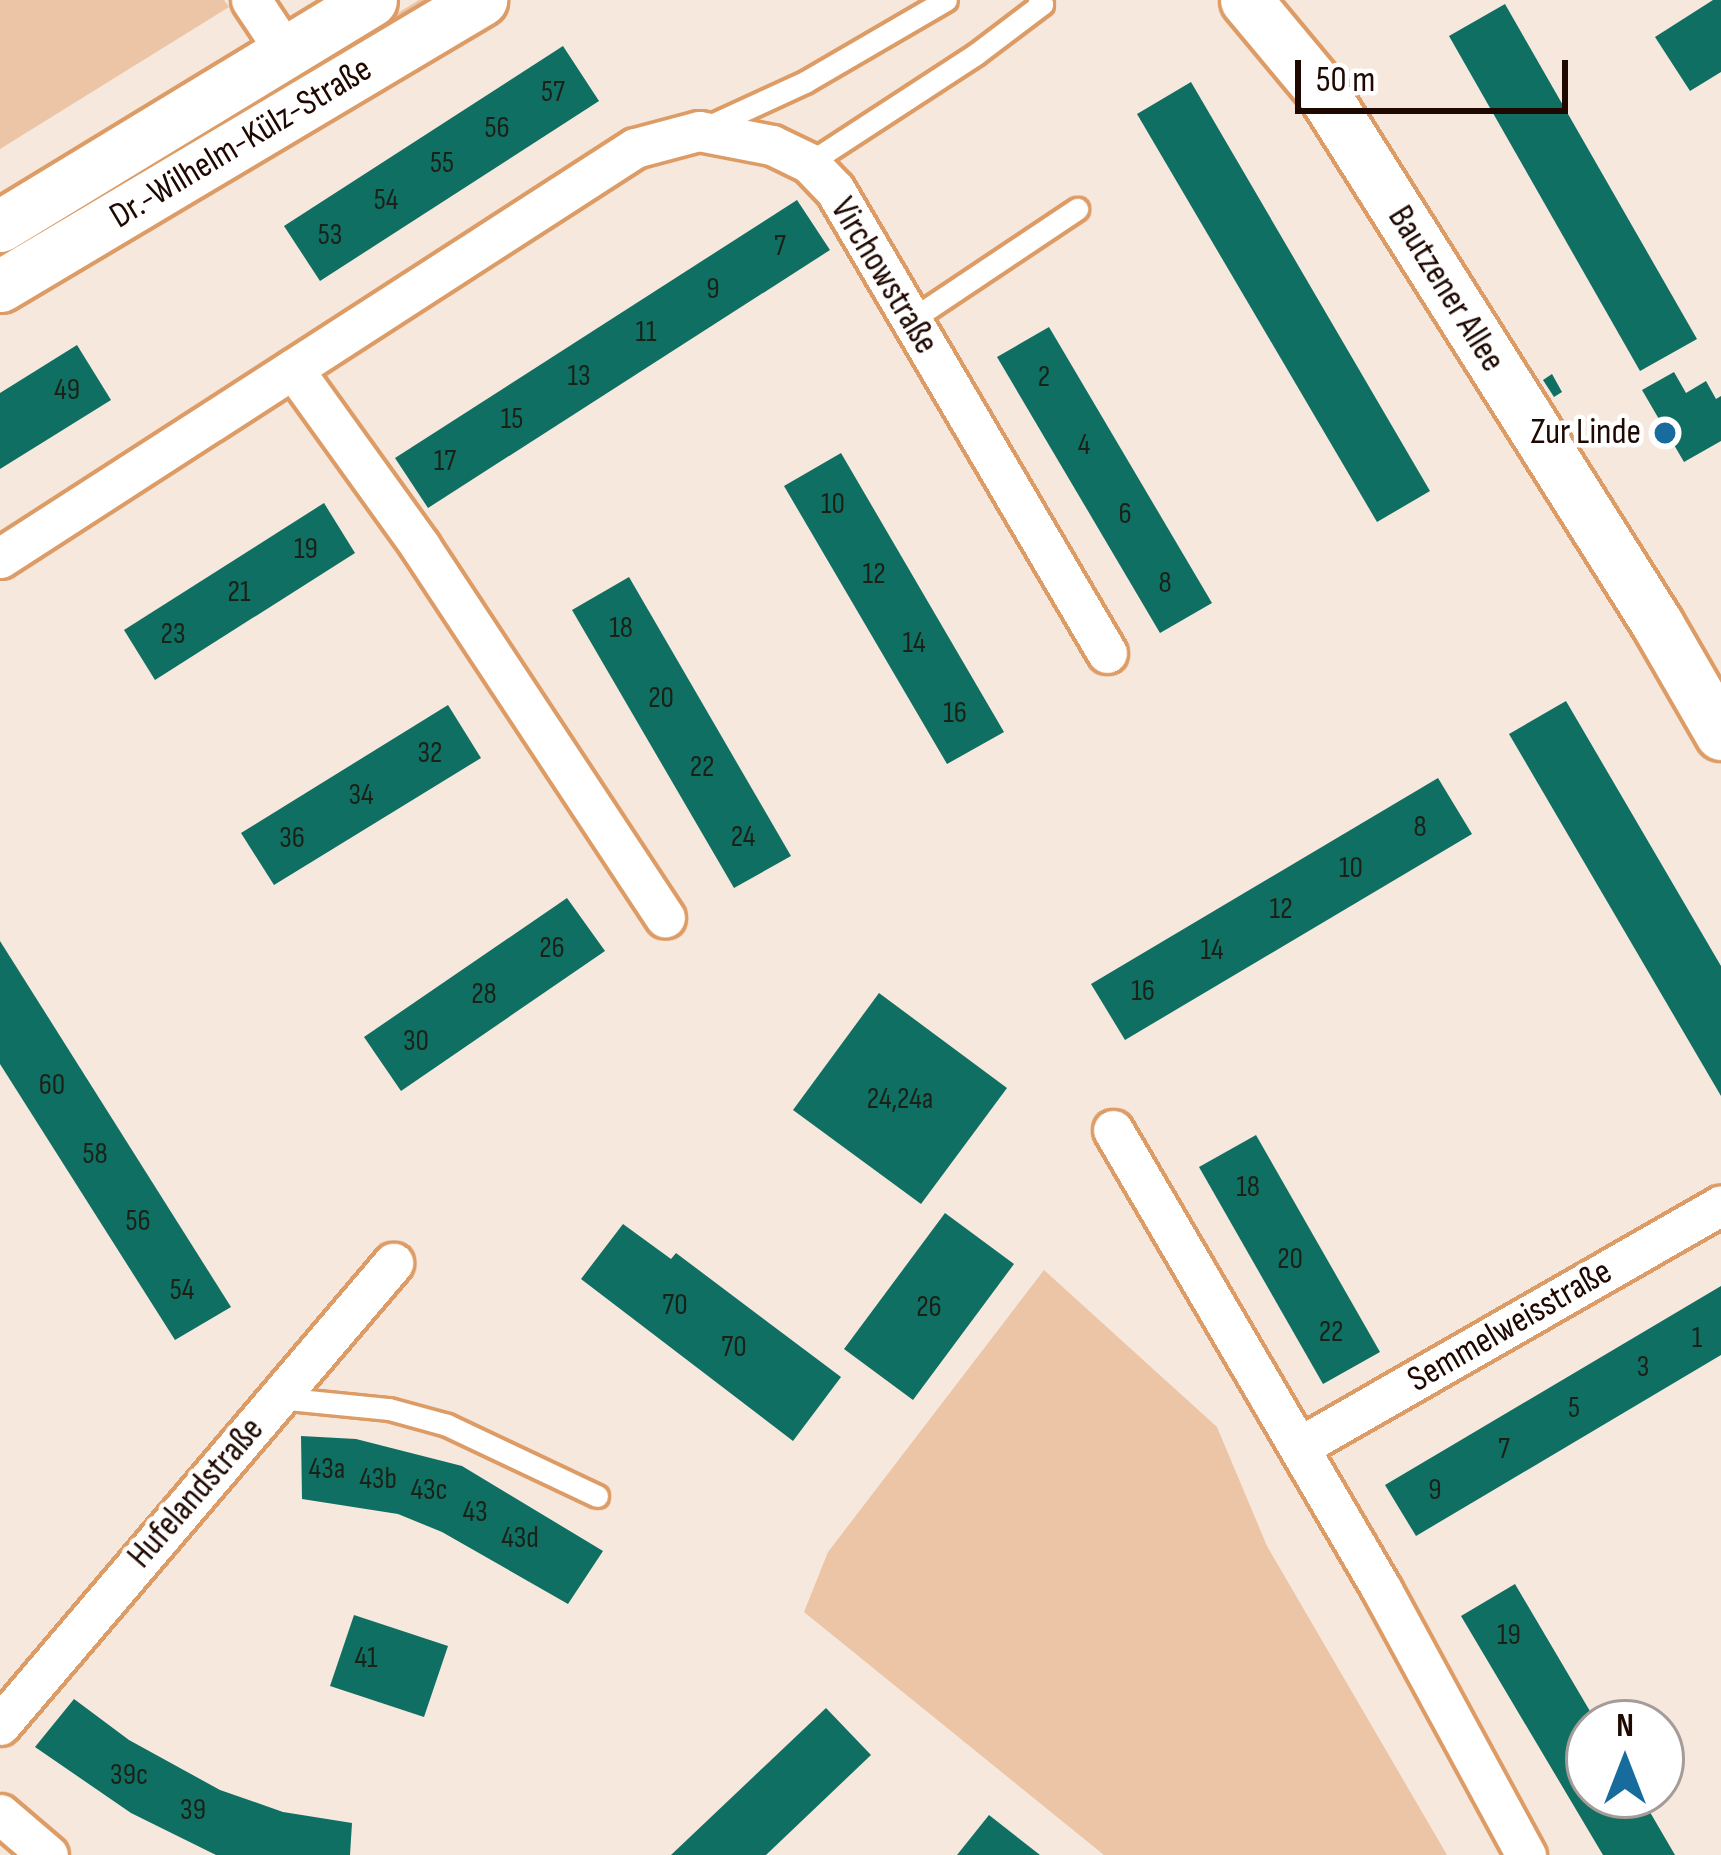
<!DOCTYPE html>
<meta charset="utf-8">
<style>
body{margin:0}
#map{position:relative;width:1721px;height:1855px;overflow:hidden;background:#f6e8dd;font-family:"Sofia Sans Condensed",sans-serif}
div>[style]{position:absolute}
.green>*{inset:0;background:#ecc5a6}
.building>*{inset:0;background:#0f6f62}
.roads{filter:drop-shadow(3px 0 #dd9c65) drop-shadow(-3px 0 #dd9c65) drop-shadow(0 3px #dd9c65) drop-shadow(0 -3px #dd9c65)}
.service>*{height:21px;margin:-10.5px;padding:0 10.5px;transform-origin:10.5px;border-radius:10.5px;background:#fff}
.minor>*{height:39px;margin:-19.5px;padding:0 19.5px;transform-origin:19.5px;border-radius:19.5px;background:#fff}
.tertiary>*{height:51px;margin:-25.5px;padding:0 25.5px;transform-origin:25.5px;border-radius:25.5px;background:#fff}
.dots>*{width:33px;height:33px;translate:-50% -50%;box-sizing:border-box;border:6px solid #fff;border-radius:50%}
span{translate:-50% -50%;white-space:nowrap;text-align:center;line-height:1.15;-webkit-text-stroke:9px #fff;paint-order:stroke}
.number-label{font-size:30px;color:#1a2218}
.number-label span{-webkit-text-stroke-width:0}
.street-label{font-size:36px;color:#1e0800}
.poi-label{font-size:36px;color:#1e0800}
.right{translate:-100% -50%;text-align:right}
.north{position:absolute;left:1565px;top:1699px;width:120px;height:120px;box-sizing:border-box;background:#fff;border:3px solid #a59c99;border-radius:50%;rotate:0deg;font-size:33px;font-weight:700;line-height:48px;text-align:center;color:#1e0800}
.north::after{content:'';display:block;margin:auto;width:42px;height:54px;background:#186c9d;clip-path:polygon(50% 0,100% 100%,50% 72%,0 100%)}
.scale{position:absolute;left:1295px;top:60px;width:273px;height:54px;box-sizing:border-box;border:6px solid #1e0800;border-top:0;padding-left:15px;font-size:36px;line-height:42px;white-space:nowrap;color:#1e0800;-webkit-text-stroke:9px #fff;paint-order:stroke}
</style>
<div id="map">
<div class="green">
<i style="clip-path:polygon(0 0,224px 0,229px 7px,0 149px)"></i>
<i style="clip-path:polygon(419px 0,441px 0,321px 72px,317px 62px)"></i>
<i style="clip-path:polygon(1044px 1270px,1217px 1427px,1267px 1546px,1447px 1855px,1104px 1855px,804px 1612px,828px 1552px)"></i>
</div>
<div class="building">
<i style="clip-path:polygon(1713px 0,1721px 0,1721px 72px,1690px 91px,1655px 37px)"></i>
<i style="clip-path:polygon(1505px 4px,1697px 339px,1640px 371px,1449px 36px)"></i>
<i style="clip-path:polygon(563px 46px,599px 101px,320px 281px,284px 226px)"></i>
<i style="clip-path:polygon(1191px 82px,1430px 491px,1377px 522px,1137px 114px)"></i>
<i style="clip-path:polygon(797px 200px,830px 250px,428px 508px,395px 458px)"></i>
<i style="clip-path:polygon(1049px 327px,1212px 603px,1160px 633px,997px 357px)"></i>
<i style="clip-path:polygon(77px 345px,111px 400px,0 469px,0 393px)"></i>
<i style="clip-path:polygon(1674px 372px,1686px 393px,1706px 381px,1716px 399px,1721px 396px,1721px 441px,1684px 462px,1642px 390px)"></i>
<i style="clip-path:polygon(1552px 374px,1562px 392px,1554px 397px,1543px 380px)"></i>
<i style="clip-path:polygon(841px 453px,1004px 732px,947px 764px,784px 486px)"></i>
<i style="clip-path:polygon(324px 503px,355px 553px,155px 680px,124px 630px)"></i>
<i style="clip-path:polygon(629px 577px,791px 856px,734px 888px,572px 610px)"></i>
<i style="clip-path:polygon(1566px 701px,1721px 966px,1721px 1096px,1509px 734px)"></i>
<i style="clip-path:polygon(448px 705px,481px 758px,274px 885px,241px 833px)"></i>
<i style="clip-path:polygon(1438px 778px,1472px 834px,1125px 1040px,1091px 984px)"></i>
<i style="clip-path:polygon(567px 898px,605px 951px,401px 1091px,364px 1037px)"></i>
<i style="clip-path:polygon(0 941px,231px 1307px,175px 1340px,0 1064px)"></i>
<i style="clip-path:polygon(879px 993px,1007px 1088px,921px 1204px,793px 1110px)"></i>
<i style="clip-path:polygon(1256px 1135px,1380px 1352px,1323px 1384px,1199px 1167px)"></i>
<i style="clip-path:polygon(945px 1213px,1014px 1264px,913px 1400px,844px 1349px)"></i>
<i style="clip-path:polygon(623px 1224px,671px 1259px,676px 1253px,841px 1377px,793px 1441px,581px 1279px)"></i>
<i style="clip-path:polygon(1721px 1286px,1721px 1355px,1416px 1536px,1385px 1485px)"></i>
<i style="clip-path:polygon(301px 1436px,356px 1439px,462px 1466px,603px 1551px,568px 1604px,442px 1532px,398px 1514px,302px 1499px)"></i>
<i style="clip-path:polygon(1515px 1584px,1597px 1723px,1589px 1723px,1589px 1795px,1640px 1795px,1675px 1855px,1603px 1855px,1461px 1616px)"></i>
<i style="clip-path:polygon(354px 1615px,448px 1646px,424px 1717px,330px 1686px)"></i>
<i style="clip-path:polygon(74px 1699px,129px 1740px,220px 1790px,283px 1812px,352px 1823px,350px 1855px,216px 1855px,131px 1813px,35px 1747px)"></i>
<i style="clip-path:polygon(826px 1708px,871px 1755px,766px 1855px,671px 1855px)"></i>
<i style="clip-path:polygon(989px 1815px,1040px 1855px,957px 1855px)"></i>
</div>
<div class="roads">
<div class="service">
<i style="left:703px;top:129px;width:112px;rotate:-24.7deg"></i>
<i style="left:805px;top:82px;width:163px;rotate:-30.2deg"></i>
<i style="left:809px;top:163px;width:199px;rotate:-33.1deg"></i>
<i style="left:976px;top:54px;width:83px;rotate:-37.1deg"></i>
<i style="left:1042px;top:4px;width:5px;rotate:-127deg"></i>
<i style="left:911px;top:320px;width:200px;rotate:-33.8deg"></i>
<i style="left:278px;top:1398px;width:112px;rotate:5.7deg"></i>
<i style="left:389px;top:1409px;width:60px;rotate:15.4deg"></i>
<i style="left:447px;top:1425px;width:166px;rotate:25.3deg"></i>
</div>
<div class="minor">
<i style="left:251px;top:0;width:61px;rotate:56.3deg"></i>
<i style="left:293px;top:369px;width:218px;rotate:54.3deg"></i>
<i style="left:420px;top:546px;width:445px;rotate:56.6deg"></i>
<i style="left:0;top:558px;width:756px;rotate:-32.85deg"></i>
<i style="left:635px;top:148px;width:66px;rotate:-14.9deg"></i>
<i style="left:699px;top:131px;width:74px;rotate:10.9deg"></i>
<i style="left:772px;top:145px;width:41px;rotate:25.9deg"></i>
<i style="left:809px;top:163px;width:37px;rotate:46deg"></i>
<i style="left:835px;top:190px;width:537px;rotate:59.57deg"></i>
<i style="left:1113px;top:1130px;width:533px;rotate:59.68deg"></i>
<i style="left:1382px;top:1590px;width:302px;rotate:61.5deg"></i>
<i style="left:1299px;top:1447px;width:486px;rotate:-29.8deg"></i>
<i style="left:0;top:1725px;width:607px;rotate:-49.61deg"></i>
<i style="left:0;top:1814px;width:63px;rotate:40.5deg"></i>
</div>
<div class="tertiary">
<i style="left:1246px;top:0;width:117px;rotate:50.2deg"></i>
<i style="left:1321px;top:90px;width:632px;rotate:57.79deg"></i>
<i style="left:1658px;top:625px;width:126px;rotate:60deg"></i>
<i style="left:0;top:226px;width:434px;rotate:-31.3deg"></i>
<i style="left:0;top:286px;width:560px;rotate:-30.74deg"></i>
</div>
</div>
<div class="dots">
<i style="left:1665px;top:433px;background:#186c9d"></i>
</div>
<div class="number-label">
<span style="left:553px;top:92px">57</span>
<span style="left:497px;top:128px">56</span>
<span style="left:442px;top:163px">55</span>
<span style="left:386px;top:200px">54</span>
<span style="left:330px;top:235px">53</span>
<span style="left:780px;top:246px">7</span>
<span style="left:713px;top:289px">9</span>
<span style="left:646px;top:332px">11</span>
<span style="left:579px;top:376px">13</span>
<span style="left:1044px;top:377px">2</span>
<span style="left:67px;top:390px">49</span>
<span style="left:512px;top:419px">15</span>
<span style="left:1084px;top:445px">4</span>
<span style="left:445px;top:461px">17</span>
<span style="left:833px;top:504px">10</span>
<span style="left:1125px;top:514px">6</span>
<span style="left:306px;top:549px">19</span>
<span style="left:874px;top:574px">12</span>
<span style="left:1165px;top:583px">8</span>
<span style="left:239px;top:592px">21</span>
<span style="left:621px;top:628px">18</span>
<span style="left:173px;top:634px">23</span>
<span style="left:914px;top:643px">14</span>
<span style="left:661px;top:698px">20</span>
<span style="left:955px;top:713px">16</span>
<span style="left:430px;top:753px">32</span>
<span style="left:702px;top:767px">22</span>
<span style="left:361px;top:795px">34</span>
<span style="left:1420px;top:827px">8</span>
<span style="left:743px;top:837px">24</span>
<span style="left:292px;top:838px">36</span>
<span style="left:1351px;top:868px">10</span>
<span style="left:1281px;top:909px">12</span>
<span style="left:552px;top:948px">26</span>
<span style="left:1212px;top:950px">14</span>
<span style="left:1143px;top:991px">16</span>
<span style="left:484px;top:994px">28</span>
<span style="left:416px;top:1041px">30</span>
<span style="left:52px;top:1085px">60</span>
<span style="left:900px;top:1099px">24,24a</span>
<span style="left:95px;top:1154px">58</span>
<span style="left:1248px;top:1187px">18</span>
<span style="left:138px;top:1221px">56</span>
<span style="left:1290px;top:1259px">20</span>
<span style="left:182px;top:1290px">54</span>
<span style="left:675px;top:1305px">70</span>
<span style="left:929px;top:1307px">26</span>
<span style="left:1331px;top:1332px">22</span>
<span style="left:1697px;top:1338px">1</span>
<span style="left:734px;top:1347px">70</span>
<span style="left:1643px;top:1367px">3</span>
<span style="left:1574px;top:1408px">5</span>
<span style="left:1504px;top:1449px">7</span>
<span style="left:327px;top:1469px">43a</span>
<span style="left:378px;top:1479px">43b</span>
<span style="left:429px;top:1490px">43c</span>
<span style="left:1435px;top:1490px">9</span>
<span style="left:475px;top:1512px">43</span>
<span style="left:520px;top:1538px">43d</span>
<span style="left:1509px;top:1635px">19</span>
<span style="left:366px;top:1658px">41</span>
<span style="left:129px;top:1775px">39c</span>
<span style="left:193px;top:1810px">39</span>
</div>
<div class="street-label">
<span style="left:241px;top:143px;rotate:-31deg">Dr.-Wilhelm-Külz-Straße</span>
<span style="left:884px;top:276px;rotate:59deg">Virchowstraße</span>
<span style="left:1446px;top:289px;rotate:58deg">Bautzener Allee</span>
<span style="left:1510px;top:1326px;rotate:-30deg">Semmelweisstraße</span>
<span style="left:196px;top:1493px;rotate:-49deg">Hufelandstraße</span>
</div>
<div class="poi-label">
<span class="right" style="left:1641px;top:433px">Zur Linde</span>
</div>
<div class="north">N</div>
<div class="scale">50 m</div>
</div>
